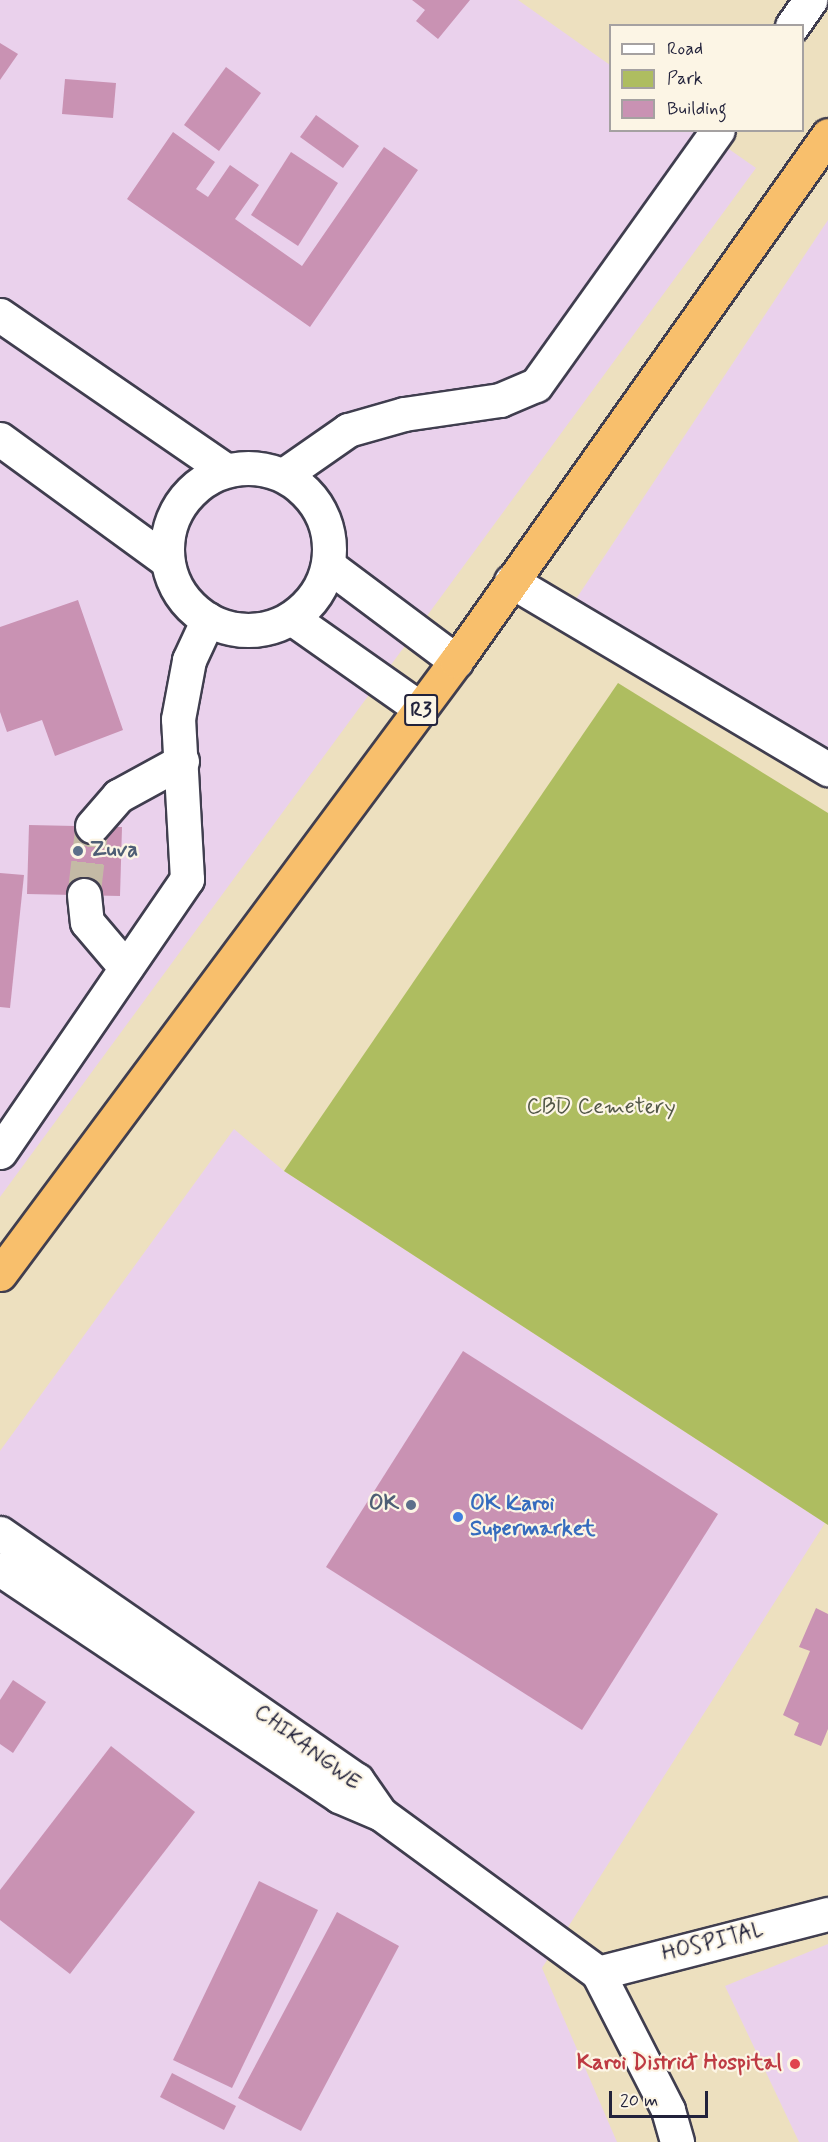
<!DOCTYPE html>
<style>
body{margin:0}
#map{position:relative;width:828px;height:2142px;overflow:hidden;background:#ede0bf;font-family:Mynerve,sans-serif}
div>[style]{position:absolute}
.built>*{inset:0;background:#ead1ec}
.green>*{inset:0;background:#aebd60}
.building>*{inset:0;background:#c992b3}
.minor-tunnel>*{height:33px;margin-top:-16.5px;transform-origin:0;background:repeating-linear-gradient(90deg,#c4baa5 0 33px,transparent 0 49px)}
.roads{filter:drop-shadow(2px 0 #403e4f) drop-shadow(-2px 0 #403e4f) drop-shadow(0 2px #403e4f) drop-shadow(0 -2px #403e4f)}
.minor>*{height:33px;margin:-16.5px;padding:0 16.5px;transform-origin:16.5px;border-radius:16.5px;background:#fff}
.minor>.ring{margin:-16.5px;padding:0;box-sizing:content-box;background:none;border:33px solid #fff;border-radius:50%}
.highway>*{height:33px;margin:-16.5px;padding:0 16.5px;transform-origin:16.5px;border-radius:16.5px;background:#f8bf6c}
.dots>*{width:16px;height:16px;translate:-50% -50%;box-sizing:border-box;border:3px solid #fcf5e5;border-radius:50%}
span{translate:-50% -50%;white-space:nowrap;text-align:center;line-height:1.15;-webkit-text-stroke:4.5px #fcf5e5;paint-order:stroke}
.shield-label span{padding:2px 4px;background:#fcf5e5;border:2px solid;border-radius:4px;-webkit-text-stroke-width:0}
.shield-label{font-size:21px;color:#22223b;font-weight:700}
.service-label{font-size:22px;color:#4e5e75;font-weight:700}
.left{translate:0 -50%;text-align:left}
.right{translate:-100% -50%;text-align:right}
.park-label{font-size:22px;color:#535848}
.shop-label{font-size:22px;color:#366cbe;font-weight:700}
.street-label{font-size:22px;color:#22223b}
.health-label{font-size:22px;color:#be3a42;font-weight:700}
.legend{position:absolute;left:609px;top:24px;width:195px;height:108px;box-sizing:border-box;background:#fcf5e5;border:2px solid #a5a1a1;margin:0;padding:8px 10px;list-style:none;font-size:18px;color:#22223b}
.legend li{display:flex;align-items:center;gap:12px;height:30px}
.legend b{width:30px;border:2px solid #a5a1a1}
.scale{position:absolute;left:609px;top:2091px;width:99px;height:27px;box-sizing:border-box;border:3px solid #22223b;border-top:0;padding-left:8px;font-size:18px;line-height:21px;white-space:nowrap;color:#22223b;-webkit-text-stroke:4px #fcf5e5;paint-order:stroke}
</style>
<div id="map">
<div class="built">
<i style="clip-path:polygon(0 0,518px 0,610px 65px,610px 130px,703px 131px,756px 168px,0 1197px)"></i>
<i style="clip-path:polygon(828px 220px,828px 780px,566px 614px)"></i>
<i style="clip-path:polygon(234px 1129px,284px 1171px,825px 1523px,542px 1968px,617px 2142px,0 2142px,0 1451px)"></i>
<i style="clip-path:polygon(828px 1944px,828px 2142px,799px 2142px,725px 1986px)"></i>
</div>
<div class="green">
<i style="clip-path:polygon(618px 683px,828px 813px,828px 1525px,284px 1171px)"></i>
</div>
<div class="building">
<i style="clip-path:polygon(412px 0,470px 0,438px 39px,416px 21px,425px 10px)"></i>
<i style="clip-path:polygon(0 43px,18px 54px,0 80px)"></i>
<i style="clip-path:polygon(226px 67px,261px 93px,219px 151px,184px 125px)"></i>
<i style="clip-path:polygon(65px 79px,116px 83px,113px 118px,62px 114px)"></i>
<i style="clip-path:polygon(316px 115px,359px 146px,343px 168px,300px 137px)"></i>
<i style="clip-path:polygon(173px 132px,215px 162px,196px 189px,208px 197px,230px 165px,259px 185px,235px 219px,302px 266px,384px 147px,418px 170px,310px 327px,127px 199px)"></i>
<i style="clip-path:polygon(291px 152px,338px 183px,298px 246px,251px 215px)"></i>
<i style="clip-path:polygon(78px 600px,123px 730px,55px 756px,42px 720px,7px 732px,0 712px,0 627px)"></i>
<i style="clip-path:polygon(29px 825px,122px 827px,120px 896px,27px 894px)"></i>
<i style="clip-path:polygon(0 873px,24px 875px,10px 1008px,0 1007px)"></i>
<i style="clip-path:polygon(463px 1351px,718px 1514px,582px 1730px,326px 1567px)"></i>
<i style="clip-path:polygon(816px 1608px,828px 1614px,828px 1729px,821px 1746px,794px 1735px,799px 1723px,783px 1715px,810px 1651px,799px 1647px)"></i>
<i style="clip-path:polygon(13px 1680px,46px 1702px,13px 1753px,0 1744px,0 1700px)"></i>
<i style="clip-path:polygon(111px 1746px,195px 1812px,70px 1974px,0 1920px,0 1890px)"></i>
<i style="clip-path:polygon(259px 1881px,318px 1910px,232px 2088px,173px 2060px)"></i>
<i style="clip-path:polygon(337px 1912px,399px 1946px,301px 2131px,238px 2098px)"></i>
<i style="clip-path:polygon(172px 2073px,236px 2106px,224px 2130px,160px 2097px)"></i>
</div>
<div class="minor-tunnel">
<i style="left:84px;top:895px;width:69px;rotate:-83.4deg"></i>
</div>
<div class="roads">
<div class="minor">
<i style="left:792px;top:26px;width:32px;rotate:-55deg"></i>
<i style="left:0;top:315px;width:272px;rotate:34.5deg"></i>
<i style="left:0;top:439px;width:207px;rotate:36.1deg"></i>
<i class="ring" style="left:167px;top:468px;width:129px;height:129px"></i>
<i style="left:285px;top:474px;width:77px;rotate:-34.9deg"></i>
<i style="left:348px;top:430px;width:58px;rotate:-15.9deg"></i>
<i style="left:404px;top:414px;width:97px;rotate:-8.3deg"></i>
<i style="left:500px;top:400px;width:39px;rotate:-23deg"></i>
<i style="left:536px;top:385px;width:313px;rotate:-54.5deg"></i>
<i style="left:329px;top:566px;width:159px;rotate:36.8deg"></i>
<i style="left:511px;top:581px;width:369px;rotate:30.7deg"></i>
<i style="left:293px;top:619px;width:156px;rotate:35.1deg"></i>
<i style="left:92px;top:826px;width:40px;rotate:-49deg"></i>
<i style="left:118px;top:796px;width:73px;rotate:-28.7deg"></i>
<i style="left:84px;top:895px;width:27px;rotate:84deg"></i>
<i style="left:87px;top:922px;width:60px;rotate:49.7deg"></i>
<i style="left:0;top:1152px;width:331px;rotate:-55.6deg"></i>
<i style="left:187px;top:879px;width:160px;rotate:-93.2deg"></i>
<i style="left:178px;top:719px;width:60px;rotate:-79.4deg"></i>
<i style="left:189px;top:660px;width:45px;rotate:-65.1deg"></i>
<i style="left:0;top:1533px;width:434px;rotate:34.7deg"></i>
<i style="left:357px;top:1780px;width:40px;rotate:55.1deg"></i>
<i style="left:0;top:1569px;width:408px;rotate:33.8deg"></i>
<i style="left:339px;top:1796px;width:46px;rotate:23.2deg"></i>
<i style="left:381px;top:1814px;width:269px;rotate:36.2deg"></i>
<i style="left:598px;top:1973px;width:154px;rotate:62.9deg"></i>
<i style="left:668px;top:2110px;width:33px;rotate:74deg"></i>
<i style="left:598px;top:1973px;width:237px;rotate:-14.4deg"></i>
</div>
<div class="highway">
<i style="left:0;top:1274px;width:764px;rotate:-53.36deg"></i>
<i style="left:456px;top:661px;width:644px;rotate:-54.73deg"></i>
</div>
</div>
<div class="dots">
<i style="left:78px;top:851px;background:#5c6f8a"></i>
<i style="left:411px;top:1505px;background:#5c6f8a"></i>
<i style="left:458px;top:1517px;background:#3f7fe0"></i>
<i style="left:795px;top:2064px;background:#e0444e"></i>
</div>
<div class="shield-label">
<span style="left:421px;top:710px">R3</span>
</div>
<div class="service-label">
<span class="left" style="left:90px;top:851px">Zuva</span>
<span class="right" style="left:399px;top:1505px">OK</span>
</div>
<div class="park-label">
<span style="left:601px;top:1108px">CBD Cemetery</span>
</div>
<div class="shop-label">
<span class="left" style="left:470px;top:1517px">OK Karoi<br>Supermarket</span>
</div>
<div class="street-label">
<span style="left:307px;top:1748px;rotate:37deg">CHIKANGWE</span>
<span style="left:713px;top:1943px;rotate:-14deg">HOSPITAL</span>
</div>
<div class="health-label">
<span class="right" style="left:782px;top:2064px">Karoi District Hospital</span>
</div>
<ul class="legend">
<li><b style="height:8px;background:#fff"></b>Road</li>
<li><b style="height:16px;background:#aebd60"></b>Park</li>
<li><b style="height:16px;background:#c992b3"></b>Building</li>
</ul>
<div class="scale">20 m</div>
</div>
